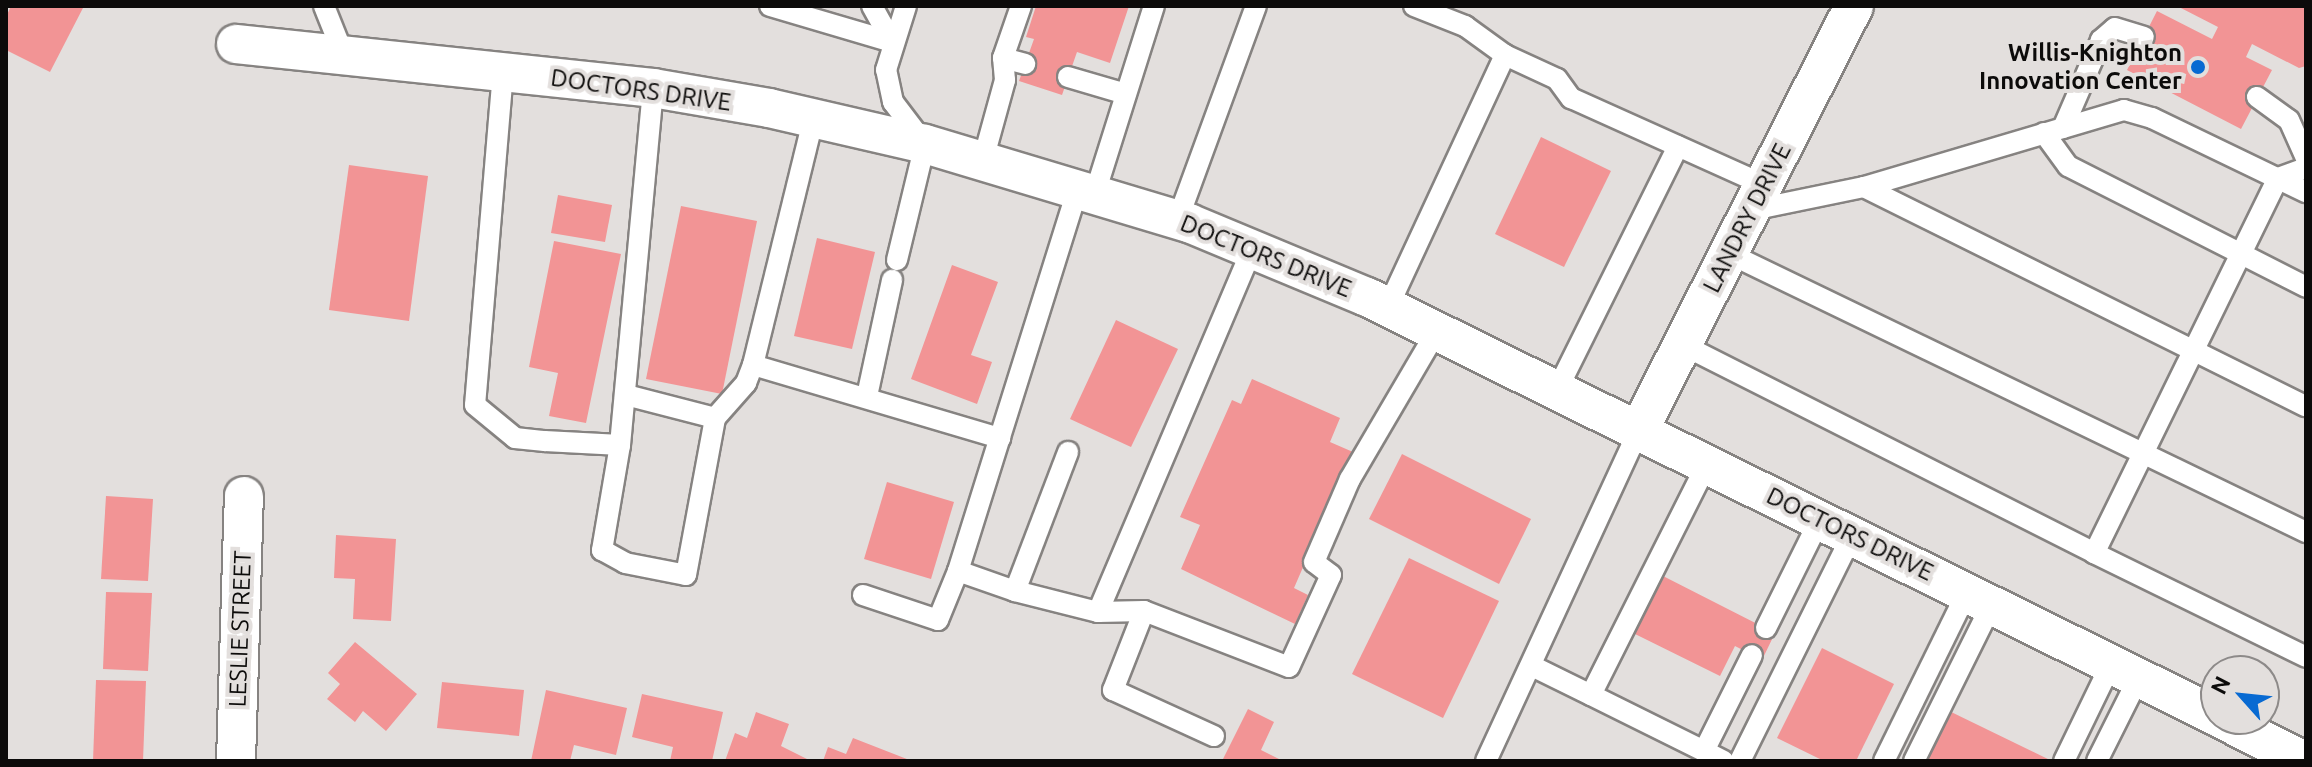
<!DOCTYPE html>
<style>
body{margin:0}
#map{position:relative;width:2312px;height:767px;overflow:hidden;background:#e3dfdd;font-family:Ubuntu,sans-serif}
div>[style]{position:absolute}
.building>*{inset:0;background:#f29495}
.roads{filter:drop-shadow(2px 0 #868381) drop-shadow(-2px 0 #868381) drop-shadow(0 2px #868381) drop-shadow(0 -2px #868381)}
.service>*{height:20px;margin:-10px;padding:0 10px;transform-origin:10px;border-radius:10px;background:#fff}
.minor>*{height:38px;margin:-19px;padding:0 19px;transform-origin:19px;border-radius:19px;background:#fff}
.dots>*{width:22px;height:22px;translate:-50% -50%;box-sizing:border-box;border:4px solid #e3dfdd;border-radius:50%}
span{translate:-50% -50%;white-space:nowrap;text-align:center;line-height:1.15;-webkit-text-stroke:8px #e3dfdd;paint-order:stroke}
.poi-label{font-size:24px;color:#0c0b0a;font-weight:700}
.right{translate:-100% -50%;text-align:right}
.street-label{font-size:24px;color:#0c0b0a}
.frame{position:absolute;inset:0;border:8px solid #0c0b0a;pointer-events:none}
.north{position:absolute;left:2200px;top:655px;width:80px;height:80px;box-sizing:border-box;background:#e3dfdd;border:2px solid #8d8a89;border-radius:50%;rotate:297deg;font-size:22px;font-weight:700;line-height:32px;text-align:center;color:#0c0b0a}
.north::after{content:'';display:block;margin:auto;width:28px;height:36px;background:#086ad2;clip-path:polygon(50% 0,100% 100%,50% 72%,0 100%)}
</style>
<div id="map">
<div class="building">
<i style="clip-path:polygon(11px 6px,84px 6px,50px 72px,6px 50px,6px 17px)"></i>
<i style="clip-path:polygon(1036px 6px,1129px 6px,1110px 63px,1077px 52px,1062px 95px,1019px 81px,1034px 39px,1026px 37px)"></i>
<i style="clip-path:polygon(2177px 6px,2306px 6px,2306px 66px,2299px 68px,2252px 44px,2246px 57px,2272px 70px,2241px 129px,2127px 70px,2157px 11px,2212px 39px,2218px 27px)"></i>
<i style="clip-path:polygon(1541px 137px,1611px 171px,1564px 267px,1495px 234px)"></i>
<i style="clip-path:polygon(349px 165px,428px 176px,409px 321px,329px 310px)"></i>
<i style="clip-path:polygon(558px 195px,612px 205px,605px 242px,551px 233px)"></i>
<i style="clip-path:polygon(681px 206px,757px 221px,722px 394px,646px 379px)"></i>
<i style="clip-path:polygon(817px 238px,875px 252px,852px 349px,794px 336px)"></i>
<i style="clip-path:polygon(554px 241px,621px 254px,586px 423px,549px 416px,558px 373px,529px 367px)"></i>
<i style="clip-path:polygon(952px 265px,998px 282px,971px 355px,992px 362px,977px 404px,911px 379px)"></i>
<i style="clip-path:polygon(1116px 320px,1178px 349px,1131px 447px,1070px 419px)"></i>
<i style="clip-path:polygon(1252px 379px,1340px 418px,1330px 442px,1353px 452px,1294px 588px,1308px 595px,1295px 624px,1181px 569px,1200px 525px,1180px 517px,1232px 400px,1241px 404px)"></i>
<i style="clip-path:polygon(1402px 454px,1531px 519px,1499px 584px,1369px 519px)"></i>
<i style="clip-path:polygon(887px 482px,954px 502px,931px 579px,864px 559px)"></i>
<i style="clip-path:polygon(106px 496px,153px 499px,148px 581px,101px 579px)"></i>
<i style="clip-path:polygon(336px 535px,396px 539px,391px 621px,353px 619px,355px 579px,334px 578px)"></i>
<i style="clip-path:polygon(1409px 558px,1499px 601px,1443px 718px,1352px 674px)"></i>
<i style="clip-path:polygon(1663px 576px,1775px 633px,1762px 660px,1735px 646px,1720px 676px,1635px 634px)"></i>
<i style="clip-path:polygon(106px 592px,152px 593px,148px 671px,103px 669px)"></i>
<i style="clip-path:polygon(355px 642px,417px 694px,386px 731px,363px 711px,355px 722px,327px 699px,340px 684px,328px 673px)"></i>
<i style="clip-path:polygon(1822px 648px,1894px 684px,1856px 761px,1824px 761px,1777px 738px)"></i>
<i style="clip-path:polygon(96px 680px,146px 681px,143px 761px,93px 761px)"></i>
<i style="clip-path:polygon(442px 682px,524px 690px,519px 736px,437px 728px)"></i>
<i style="clip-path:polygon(546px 690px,627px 708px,616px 755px,574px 745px,570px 761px,531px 761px)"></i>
<i style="clip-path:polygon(642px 694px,723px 712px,712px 761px,670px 761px,673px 747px,632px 737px)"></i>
<i style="clip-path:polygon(1248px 709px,1274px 722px,1261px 750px,1283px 761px,1222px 761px)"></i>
<i style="clip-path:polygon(1945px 709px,2052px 761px,1920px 761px)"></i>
<i style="clip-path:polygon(756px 712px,789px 724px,781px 746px,811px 761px,725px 761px,735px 733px,747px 738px)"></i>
<i style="clip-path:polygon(853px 738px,912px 761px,823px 761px,828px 747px,846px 754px)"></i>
</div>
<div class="roads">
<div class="service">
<i style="left:324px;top:6px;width:54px;rotate:68.2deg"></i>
<i style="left:770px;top:6px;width:127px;rotate:16.4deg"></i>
<i style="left:872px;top:6px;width:41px;rotate:60.9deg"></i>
<i style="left:1414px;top:6px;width:55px;rotate:21.4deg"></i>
<i style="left:1465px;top:26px;width:49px;rotate:35.9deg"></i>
<i style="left:1003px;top:58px;width:23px;rotate:15deg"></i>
<i style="left:503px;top:72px;width:334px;rotate:94.8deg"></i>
<i style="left:475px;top:405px;width:52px;rotate:39.5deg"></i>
<i style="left:515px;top:438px;width:30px;rotate:6deg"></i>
<i style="left:545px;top:441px;width:75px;rotate:3.1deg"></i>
<i style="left:620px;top:445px;width:359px;rotate:-84.7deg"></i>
<i style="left:1068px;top:77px;width:60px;rotate:16.3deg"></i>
<i style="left:2257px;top:97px;width:39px;rotate:36deg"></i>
<i style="left:2289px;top:120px;width:42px;rotate:65.9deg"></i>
<i style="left:2063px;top:128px;width:96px;rotate:-66.6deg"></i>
<i style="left:2101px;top:40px;width:18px;rotate:-41deg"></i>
<i style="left:2115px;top:28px;width:30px;rotate:17deg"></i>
<i style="left:2044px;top:133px;width:41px;rotate:54deg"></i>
<i style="left:2068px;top:166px;width:267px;rotate:26.9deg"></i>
<i style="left:983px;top:160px;width:83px;rotate:-74.6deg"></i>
<i style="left:1005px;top:80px;width:22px;rotate:-95deg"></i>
<i style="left:1003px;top:58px;width:55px;rotate:-70.9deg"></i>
<i style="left:2306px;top:168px;width:30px;rotate:160deg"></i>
<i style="left:2278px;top:178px;width:418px;rotate:116.1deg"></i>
<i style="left:2094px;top:553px;width:236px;rotate:26.1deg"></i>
<i style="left:1864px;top:187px;width:493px;rotate:26.4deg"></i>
<i style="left:1078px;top:188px;width:401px;rotate:107.4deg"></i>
<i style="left:958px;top:571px;width:60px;rotate:19.3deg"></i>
<i style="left:1015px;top:591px;width:86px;rotate:14.2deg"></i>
<i style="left:1098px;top:612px;width:397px;rotate:-67deg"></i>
<i style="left:1095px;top:193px;width:196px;rotate:-72.5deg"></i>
<i style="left:1752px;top:210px;width:114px;rotate:-11.6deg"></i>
<i style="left:1864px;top:187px;width:271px;rotate:-16.5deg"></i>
<i style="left:2124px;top:110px;width:29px;rotate:16deg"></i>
<i style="left:2152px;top:118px;width:171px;rotate:25.7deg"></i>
<i style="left:1178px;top:219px;width:227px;rotate:-69.9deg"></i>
<i style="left:1730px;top:254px;width:640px;rotate:25.76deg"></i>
<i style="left:897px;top:260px;width:119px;rotate:-76.4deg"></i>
<i style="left:925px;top:144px;width:53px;rotate:-127.3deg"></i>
<i style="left:893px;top:102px;width:33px;rotate:-102deg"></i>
<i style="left:886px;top:70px;width:67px;rotate:-72.6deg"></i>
<i style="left:1388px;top:307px;width:278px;rotate:-65.1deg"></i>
<i style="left:1505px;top:55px;width:57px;rotate:24.8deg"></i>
<i style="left:1557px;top:79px;width:24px;rotate:54deg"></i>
<i style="left:1571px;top:98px;width:213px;rotate:24.2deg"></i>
<i style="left:1683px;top:345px;width:461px;rotate:26.8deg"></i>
<i style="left:753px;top:365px;width:258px;rotate:16.5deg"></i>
<i style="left:1557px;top:390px;width:272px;rotate:-63.6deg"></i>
<i style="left:626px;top:395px;width:92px;rotate:14.5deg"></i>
<i style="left:867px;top:396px;width:119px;rotate:-77.8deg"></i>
<i style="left:620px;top:445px;width:107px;rotate:99.7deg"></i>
<i style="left:602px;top:550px;width:26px;rotate:29deg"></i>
<i style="left:625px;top:563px;width:62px;rotate:11.1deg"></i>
<i style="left:686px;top:575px;width:160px;rotate:-79.5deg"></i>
<i style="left:715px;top:418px;width:47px;rotate:-48.5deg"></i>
<i style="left:746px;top:383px;width:19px;rotate:-69deg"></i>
<i style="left:753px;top:365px;width:255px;rotate:-76.2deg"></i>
<i style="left:1707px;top:464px;width:258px;rotate:116.7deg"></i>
<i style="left:1591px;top:695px;width:126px;rotate:26.4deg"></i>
<i style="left:1704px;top:751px;width:107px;rotate:-63.4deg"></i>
<i style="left:1015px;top:591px;width:149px;rotate:-69.1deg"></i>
<i style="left:863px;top:595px;width:79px;rotate:18.4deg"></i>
<i style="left:938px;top:620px;width:53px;rotate:-67.8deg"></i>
<i style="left:1144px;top:611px;width:85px;rotate:111.4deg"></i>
<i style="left:1113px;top:690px;width:111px;rotate:24.5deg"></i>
<i style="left:1098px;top:612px;width:46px;rotate:-1.2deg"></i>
<i style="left:1144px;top:611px;width:155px;rotate:21.1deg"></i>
<i style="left:1289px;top:667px;width:101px;rotate:-65.5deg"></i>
<i style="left:1331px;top:575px;width:21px;rotate:-143deg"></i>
<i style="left:1314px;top:562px;width:90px;rotate:-66.6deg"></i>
<i style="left:1350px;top:479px;width:172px;rotate:-59.6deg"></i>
<i style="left:1766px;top:628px;width:122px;rotate:-63.6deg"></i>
<i style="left:1534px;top:667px;width:64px;rotate:26.2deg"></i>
<i style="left:1704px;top:751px;width:22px;rotate:27deg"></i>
<i style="left:1486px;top:761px;width:365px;rotate:-65.2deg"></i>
<i style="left:1740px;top:761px;width:252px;rotate:-63.6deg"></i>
<i style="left:1884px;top:761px;width:188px;rotate:-63.8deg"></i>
<i style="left:1914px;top:761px;width:175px;rotate:-63.6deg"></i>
<i style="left:2064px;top:761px;width:108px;rotate:-64.1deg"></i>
<i style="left:2097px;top:761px;width:94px;rotate:-63.4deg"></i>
</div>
<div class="minor">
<i style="left:236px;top:44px;width:419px;rotate:6deg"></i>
<i style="left:653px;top:88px;width:118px;rotate:9.8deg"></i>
<i style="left:769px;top:108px;width:160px;rotate:13deg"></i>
<i style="left:925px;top:144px;width:276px;rotate:16.7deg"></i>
<i style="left:1189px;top:223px;width:193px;rotate:22.6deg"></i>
<i style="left:1367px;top:297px;width:947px;rotate:26.27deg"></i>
<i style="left:1639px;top:430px;width:475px;rotate:-63.1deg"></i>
<i style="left:2221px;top:719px;width:94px;rotate:26.6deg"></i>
<i style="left:236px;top:761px;width:265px;rotate:-88.3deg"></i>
</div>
</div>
<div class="dots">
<i style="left:2198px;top:67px;background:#086ad2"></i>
</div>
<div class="poi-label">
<span class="right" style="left:2182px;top:67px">Willis-Knighton<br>Innovation Center</span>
</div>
<div class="street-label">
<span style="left:641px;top:90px;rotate:8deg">DOCTORS DRIVE</span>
<span style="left:1747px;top:218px;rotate:-63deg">LANDRY DRIVE</span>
<span style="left:1266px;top:256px;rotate:22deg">DOCTORS DRIVE</span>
<span style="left:1850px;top:534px;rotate:26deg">DOCTORS DRIVE</span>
<span style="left:240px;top:629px;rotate:-88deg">LESLIE STREET</span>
</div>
<div class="frame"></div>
<div class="north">N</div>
</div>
